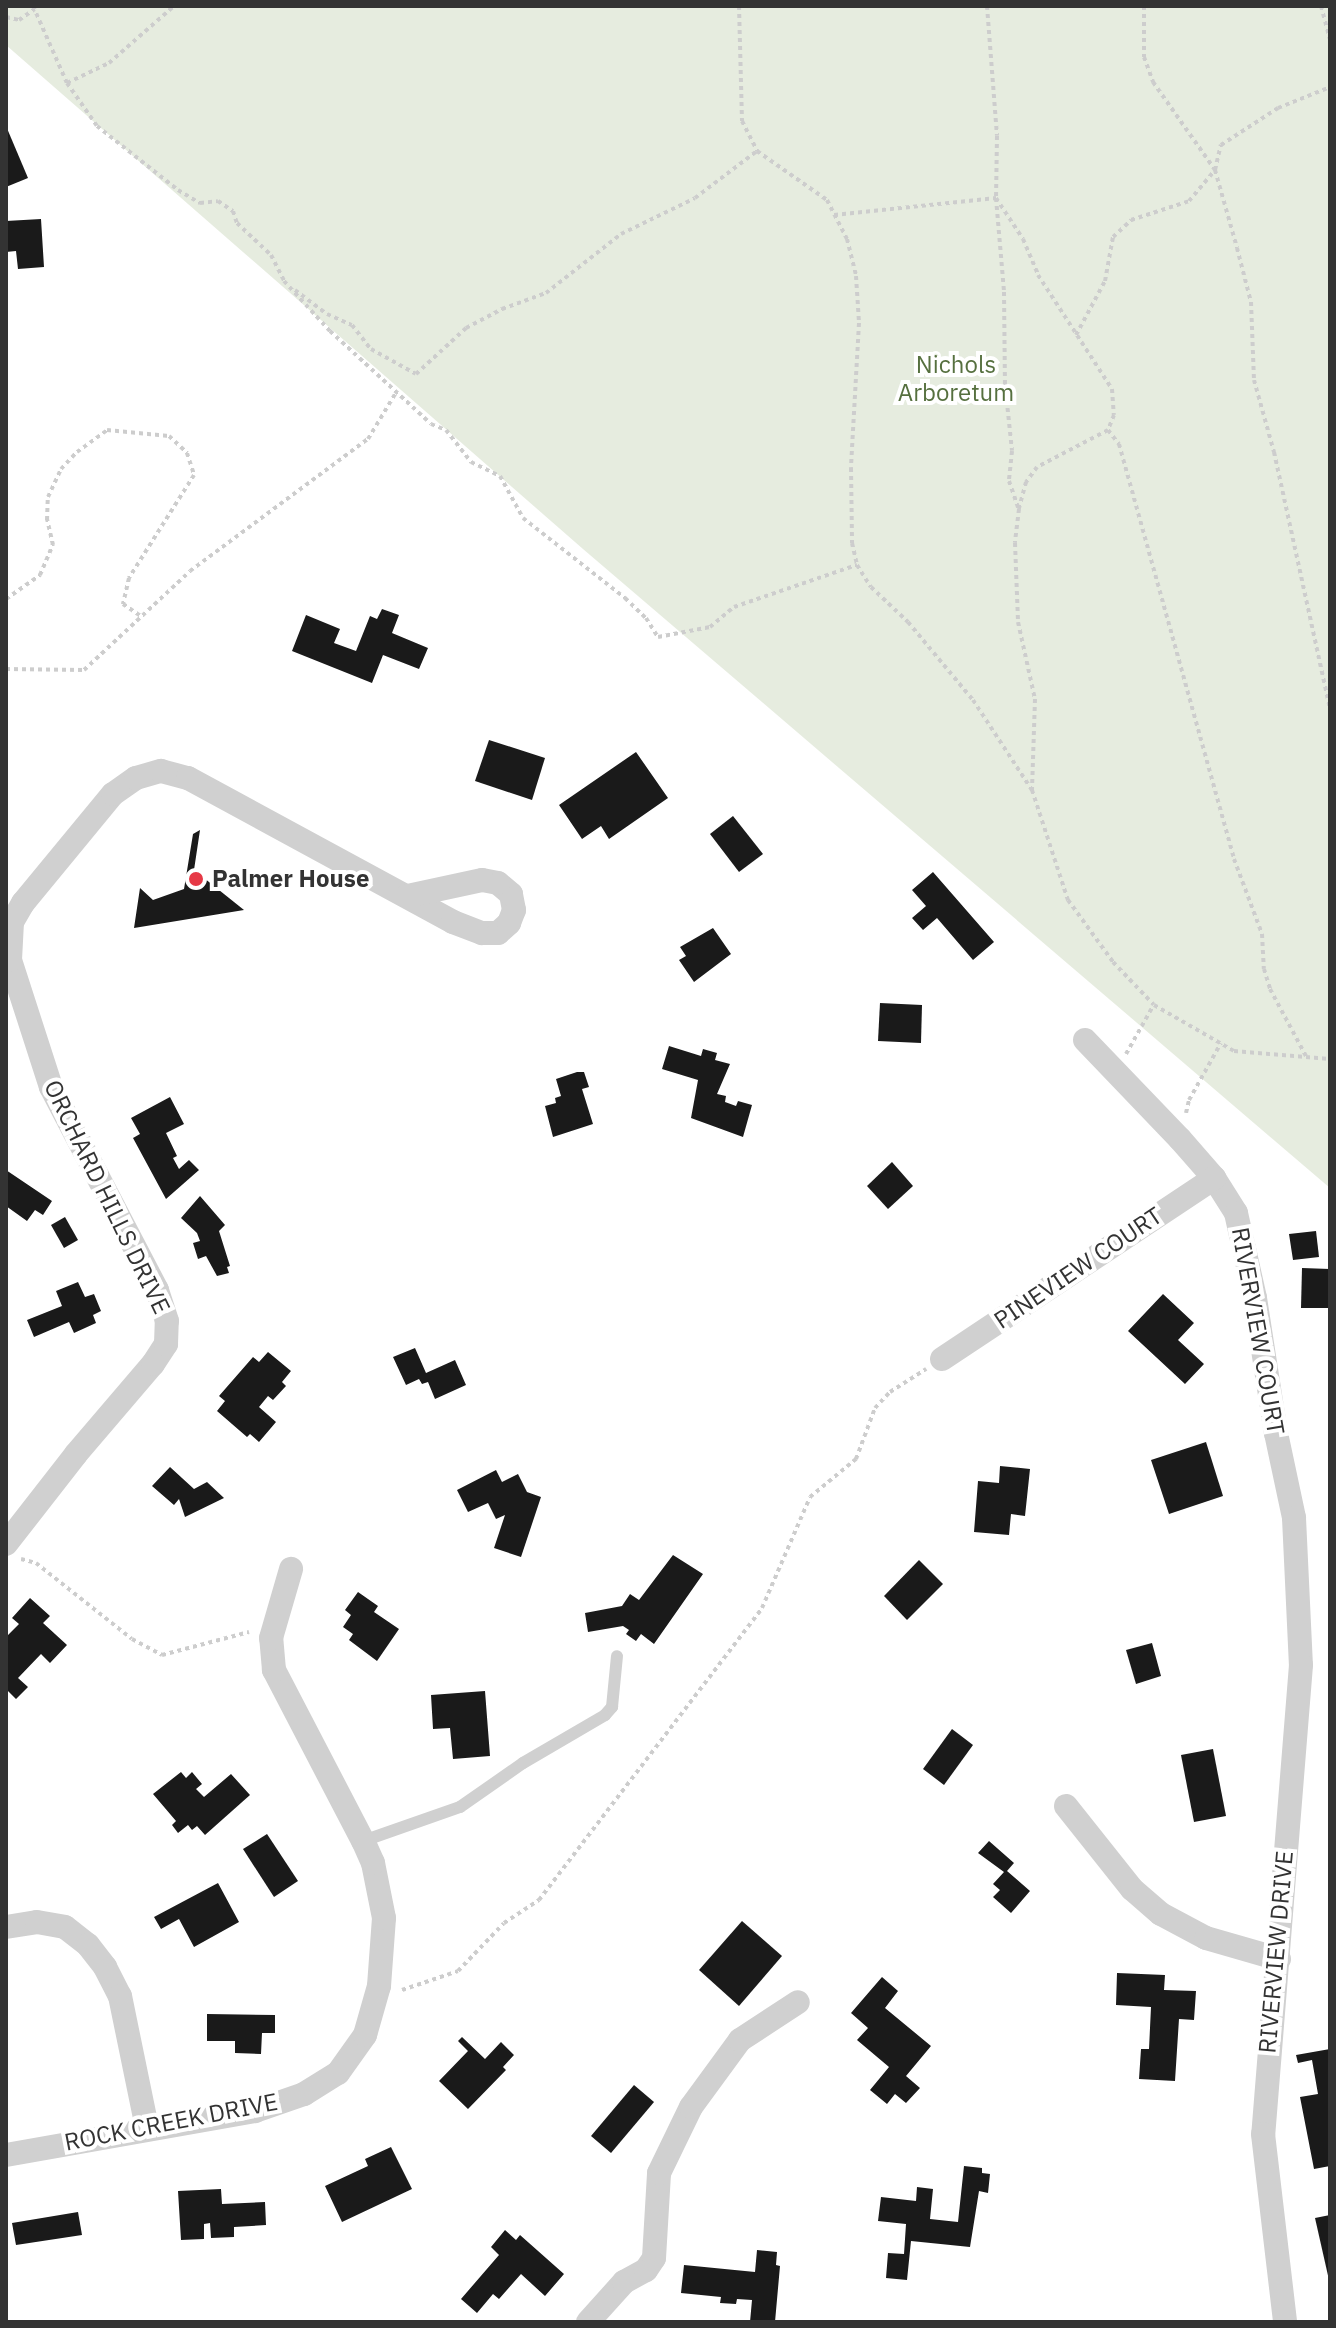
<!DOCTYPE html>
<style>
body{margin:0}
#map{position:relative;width:1336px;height:2328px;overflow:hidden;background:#fff;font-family:"IBM Plex Sans",sans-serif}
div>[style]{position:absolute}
.green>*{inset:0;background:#e6ecdf}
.building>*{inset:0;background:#1a1a1a}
.path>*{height:4px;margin-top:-2px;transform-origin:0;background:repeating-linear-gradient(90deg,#cdcdcd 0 4px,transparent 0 8px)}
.service>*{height:12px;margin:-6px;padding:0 6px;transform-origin:6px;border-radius:6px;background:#d0d0d0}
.minor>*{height:24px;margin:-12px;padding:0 12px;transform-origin:12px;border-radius:12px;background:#d0d0d0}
.dots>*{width:22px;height:22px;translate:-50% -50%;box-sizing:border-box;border:4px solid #fff;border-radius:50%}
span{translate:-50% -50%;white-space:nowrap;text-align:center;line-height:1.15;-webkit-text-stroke:8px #fff;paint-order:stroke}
.park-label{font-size:24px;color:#56703f}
.poi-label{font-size:24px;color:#333;font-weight:700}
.left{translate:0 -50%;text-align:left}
.street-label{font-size:24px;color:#333}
.frame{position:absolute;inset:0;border:8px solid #333;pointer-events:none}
</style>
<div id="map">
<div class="green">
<i style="clip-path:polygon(6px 6px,1330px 6px,1330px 1188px,583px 549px,6px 45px)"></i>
</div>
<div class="building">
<i style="clip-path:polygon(6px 126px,28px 178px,6px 187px)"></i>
<i style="clip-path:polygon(41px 219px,44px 267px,18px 269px,16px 251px,6px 252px,6px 221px)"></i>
<i style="clip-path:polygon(382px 609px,399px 615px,392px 633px,428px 648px,419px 669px,383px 655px,372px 683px,292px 651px,306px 615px,340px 629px,334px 643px,356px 651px,370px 616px,377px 619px)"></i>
<i style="clip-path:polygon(489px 740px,545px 758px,532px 800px,475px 781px)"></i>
<i style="clip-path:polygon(636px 752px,668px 798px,609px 839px,601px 826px,582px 839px,559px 805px)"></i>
<i style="clip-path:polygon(733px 816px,763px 854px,739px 872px,710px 834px)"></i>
<i style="clip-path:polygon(200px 830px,194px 870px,244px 910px,134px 928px,140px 888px,153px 900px,184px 889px,193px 834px)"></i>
<i style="clip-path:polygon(933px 872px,994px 942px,973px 960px,937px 918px,923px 930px,912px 918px,926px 906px,912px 890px)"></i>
<i style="clip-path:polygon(713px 928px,731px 954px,694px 982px,679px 960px,686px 956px,680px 947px)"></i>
<i style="clip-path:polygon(880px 1003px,922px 1005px,921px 1043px,878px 1041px)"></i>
<i style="clip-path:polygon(669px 1046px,701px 1056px,703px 1049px,717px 1053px,715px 1060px,730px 1064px,717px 1094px,726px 1096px,725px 1102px,736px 1106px,738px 1101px,752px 1105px,743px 1137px,691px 1118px,698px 1080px,662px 1069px)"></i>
<i style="clip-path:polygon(577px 1072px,584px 1072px,589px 1087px,582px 1089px,593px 1124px,553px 1137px,545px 1106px,556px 1103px,555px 1098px,561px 1096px,556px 1079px)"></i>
<i style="clip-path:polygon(170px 1097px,184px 1124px,166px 1133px,177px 1156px,173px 1158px,179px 1169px,189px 1160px,199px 1170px,166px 1199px,133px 1138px,140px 1134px,131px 1118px)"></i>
<i style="clip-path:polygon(892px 1162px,913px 1186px,888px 1209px,867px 1186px)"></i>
<i style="clip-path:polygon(6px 1170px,52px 1201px,43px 1215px,35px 1210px,27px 1221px,6px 1206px)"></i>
<i style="clip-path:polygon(200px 1196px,225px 1225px,219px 1231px,230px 1266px,227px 1267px,229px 1273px,217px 1276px,206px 1256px,198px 1259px,193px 1243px,200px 1241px,197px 1233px,181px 1218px)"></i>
<i style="clip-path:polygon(65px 1217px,78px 1240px,64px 1248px,51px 1225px)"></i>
<i style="clip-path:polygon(1316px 1231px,1319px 1257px,1293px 1260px,1289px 1234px)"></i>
<i style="clip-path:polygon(1302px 1268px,1330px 1269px,1330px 1308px,1301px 1308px)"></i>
<i style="clip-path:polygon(78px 1282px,85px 1297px,94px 1294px,101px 1311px,93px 1315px,96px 1323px,74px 1333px,69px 1322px,34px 1337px,27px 1320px,62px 1306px,56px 1291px)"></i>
<i style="clip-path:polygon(1163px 1294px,1194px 1323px,1178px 1340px,1204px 1364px,1185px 1384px,1128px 1331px)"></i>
<i style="clip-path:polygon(415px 1348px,426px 1373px,455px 1360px,466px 1385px,435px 1399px,428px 1382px,422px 1384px,419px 1379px,406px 1385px,393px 1357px)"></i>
<i style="clip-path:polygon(268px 1352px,291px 1371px,282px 1382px,286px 1386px,273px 1400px,268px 1396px,259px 1407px,276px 1422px,259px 1442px,250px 1434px,247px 1437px,217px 1411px,225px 1401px,219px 1396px,253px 1357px,259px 1362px)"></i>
<i style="clip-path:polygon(1206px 1442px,1223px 1496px,1169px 1514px,1151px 1460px)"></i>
<i style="clip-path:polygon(1000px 1466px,1030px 1469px,1025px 1516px,1011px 1514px,1009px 1535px,974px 1532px,978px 1481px,999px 1483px)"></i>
<i style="clip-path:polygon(170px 1467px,194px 1489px,207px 1482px,224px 1498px,185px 1517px,179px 1499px,174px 1505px,152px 1486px)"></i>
<i style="clip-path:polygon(496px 1470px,502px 1482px,518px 1474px,527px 1492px,541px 1497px,521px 1557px,494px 1548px,505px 1515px,496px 1519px,488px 1503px,468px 1512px,457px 1490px)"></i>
<i style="clip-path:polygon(673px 1555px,703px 1574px,654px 1644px,641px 1634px,636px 1641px,626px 1634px,629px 1630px,623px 1626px,588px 1632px,585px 1613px,622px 1606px,630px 1594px,639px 1600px)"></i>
<i style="clip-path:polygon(919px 1560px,943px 1584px,907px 1620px,884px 1596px)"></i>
<i style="clip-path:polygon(358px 1592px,378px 1606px,374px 1612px,399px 1629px,377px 1661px,349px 1640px,353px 1634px,343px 1627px,351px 1615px,345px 1610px)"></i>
<i style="clip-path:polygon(30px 1598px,50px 1616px,43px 1623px,67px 1645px,50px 1663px,41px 1654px,18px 1678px,28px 1687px,16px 1699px,6px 1689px,6px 1637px,19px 1624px,12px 1618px)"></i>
<i style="clip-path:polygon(1152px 1643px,1161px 1676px,1136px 1684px,1126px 1650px)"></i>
<i style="clip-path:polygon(485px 1691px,490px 1756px,453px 1759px,450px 1728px,433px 1729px,431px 1695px)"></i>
<i style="clip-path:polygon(952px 1729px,973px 1745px,944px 1785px,923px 1769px)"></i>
<i style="clip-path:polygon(1213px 1749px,1226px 1816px,1194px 1822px,1181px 1755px)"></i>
<i style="clip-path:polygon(181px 1772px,186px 1778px,192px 1772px,202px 1784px,196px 1789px,204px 1797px,231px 1774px,250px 1795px,205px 1835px,197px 1826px,192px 1830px,188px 1825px,178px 1833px,172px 1825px,176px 1821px,153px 1794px)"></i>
<i style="clip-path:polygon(267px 1834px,298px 1881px,274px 1897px,243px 1849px)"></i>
<i style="clip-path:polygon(989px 1841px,1014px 1863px,1007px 1871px,1030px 1891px,1011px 1913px,993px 1897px,1000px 1890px,993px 1884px,1004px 1872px,978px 1853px)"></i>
<i style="clip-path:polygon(218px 1883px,239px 1922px,194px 1947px,179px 1919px,161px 1929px,154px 1917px)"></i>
<i style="clip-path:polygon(742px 1921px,782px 1956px,739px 2006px,699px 1970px)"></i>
<i style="clip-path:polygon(1117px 1973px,1165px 1975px,1164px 1990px,1196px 1991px,1194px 2020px,1179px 2019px,1175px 2081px,1139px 2079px,1141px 2049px,1149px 2049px,1151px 2007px,1116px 2005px)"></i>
<i style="clip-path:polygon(882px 1977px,898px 1991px,885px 2008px,931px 2046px,906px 2076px,920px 2088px,906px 2103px,895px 2094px,887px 2104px,870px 2090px,889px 2067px,857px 2040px,868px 2028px,851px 2013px)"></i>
<i style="clip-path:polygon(207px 2014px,275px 2015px,275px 2033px,262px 2033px,261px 2054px,235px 2053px,235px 2041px,207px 2041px)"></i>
<i style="clip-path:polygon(462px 2037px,485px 2059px,501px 2042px,514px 2055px,503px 2067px,506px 2070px,468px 2109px,439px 2081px,468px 2051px,458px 2041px)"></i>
<i style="clip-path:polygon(1330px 2049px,1330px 2166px,1314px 2169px,1300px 2097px,1318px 2094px,1312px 2060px,1298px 2063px,1296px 2055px)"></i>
<i style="clip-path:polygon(634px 2085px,654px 2102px,611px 2153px,591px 2136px)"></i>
<i style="clip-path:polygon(391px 2147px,412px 2189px,342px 2222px,325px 2186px,368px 2166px,365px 2159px)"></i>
<i style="clip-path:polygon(964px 2166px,982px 2168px,982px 2173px,990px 2174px,988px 2193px,979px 2191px,970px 2247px,911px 2241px,907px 2280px,886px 2278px,888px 2253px,904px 2254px,906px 2224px,878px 2221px,881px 2197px,916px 2201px,917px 2187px,933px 2189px,930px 2219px,958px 2222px)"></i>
<i style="clip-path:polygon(221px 2189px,222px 2204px,265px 2202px,266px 2225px,234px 2227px,234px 2237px,211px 2238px,210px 2223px,204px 2224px,204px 2239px,181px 2240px,178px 2191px)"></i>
<i style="clip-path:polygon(78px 2212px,82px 2235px,16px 2245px,12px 2223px)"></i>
<i style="clip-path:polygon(1330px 2215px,1330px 2280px,1329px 2280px,1315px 2218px)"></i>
<i style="clip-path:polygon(505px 2230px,516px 2240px,520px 2235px,564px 2274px,545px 2296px,521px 2274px,499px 2299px,493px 2294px,477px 2313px,461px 2299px,499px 2255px,491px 2247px)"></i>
<i style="clip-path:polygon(757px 2250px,777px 2252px,776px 2265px,780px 2266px,775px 2322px,750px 2322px,752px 2300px,737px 2299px,736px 2304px,720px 2303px,721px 2297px,681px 2293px,684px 2265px,755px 2272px)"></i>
</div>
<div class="path">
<i style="left:33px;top:6px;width:84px;rotate:66.2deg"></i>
<i style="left:67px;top:83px;width:52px;rotate:55.1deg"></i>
<i style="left:97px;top:126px;width:103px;rotate:38.3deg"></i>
<i style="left:178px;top:190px;width:26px;rotate:31deg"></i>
<i style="left:200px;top:203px;width:18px;rotate:-6deg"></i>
<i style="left:218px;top:201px;width:18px;rotate:34deg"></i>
<i style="left:233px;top:211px;width:13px;rotate:72deg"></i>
<i style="left:237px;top:223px;width:47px;rotate:43.3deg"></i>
<i style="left:271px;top:255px;width:29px;rotate:63deg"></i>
<i style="left:284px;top:281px;width:68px;rotate:47.4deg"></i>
<i style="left:330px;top:331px;width:137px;rotate:42.6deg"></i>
<i style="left:431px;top:424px;width:16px;rotate:22deg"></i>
<i style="left:446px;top:430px;width:41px;rotate:52deg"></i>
<i style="left:471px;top:462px;width:32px;rotate:26deg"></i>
<i style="left:500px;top:476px;width:48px;rotate:61.3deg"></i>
<i style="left:523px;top:518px;width:130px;rotate:38.1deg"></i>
<i style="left:625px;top:598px;width:29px;rotate:44deg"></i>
<i style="left:646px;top:618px;width:22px;rotate:58deg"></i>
<i style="left:658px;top:637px;width:53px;rotate:-10.9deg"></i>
<i style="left:710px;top:627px;width:31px;rotate:-40deg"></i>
<i style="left:734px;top:607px;width:130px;rotate:-18.9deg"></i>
<i style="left:739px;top:6px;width:115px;rotate:88.5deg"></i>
<i style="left:742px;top:121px;width:34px;rotate:63deg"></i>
<i style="left:757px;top:151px;width:85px;rotate:35deg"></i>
<i style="left:827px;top:200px;width:44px;rotate:62.9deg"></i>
<i style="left:847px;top:239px;width:38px;rotate:76deg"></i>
<i style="left:856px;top:276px;width:47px;rotate:86.3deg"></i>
<i style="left:859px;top:323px;width:145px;rotate:93.2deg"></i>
<i style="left:851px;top:468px;width:75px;rotate:89.2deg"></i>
<i style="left:852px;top:543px;width:23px;rotate:77deg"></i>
<i style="left:857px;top:565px;width:26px;rotate:58deg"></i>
<i style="left:871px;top:587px;width:51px;rotate:43.4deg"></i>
<i style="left:908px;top:622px;width:102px;rotate:50.2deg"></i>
<i style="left:973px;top:700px;width:108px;rotate:56.8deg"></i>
<i style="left:987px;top:6px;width:130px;rotate:85.6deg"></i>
<i style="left:997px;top:136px;width:62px;rotate:90.9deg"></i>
<i style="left:996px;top:198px;width:49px;rotate:56.6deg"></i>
<i style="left:1023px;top:239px;width:39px;rotate:67deg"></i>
<i style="left:1038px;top:275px;width:136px;rotate:57deg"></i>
<i style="left:1112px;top:389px;width:26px;rotate:86deg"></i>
<i style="left:1114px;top:415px;width:16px;rotate:112deg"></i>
<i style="left:1108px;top:430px;width:80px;rotate:152.5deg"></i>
<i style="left:1037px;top:467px;width:19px;rotate:126deg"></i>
<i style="left:1026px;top:482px;width:28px;rotate:105deg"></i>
<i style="left:1019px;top:509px;width:34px;rotate:97deg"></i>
<i style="left:1015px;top:543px;width:79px;rotate:87.8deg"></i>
<i style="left:1018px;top:622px;width:79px;rotate:77.6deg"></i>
<i style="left:1035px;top:699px;width:91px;rotate:91.9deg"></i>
<i style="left:1032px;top:790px;width:116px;rotate:71.9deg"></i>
<i style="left:1068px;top:900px;width:77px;rotate:54deg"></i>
<i style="left:1113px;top:962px;width:59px;rotate:46.4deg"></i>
<i style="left:1154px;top:1005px;width:92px;rotate:29.9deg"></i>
<i style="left:1234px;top:1051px;width:96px;rotate:4.8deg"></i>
<i style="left:1144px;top:6px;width:51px;rotate:90deg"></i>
<i style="left:1144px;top:57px;width:27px;rotate:70deg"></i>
<i style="left:1153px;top:82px;width:108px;rotate:54.8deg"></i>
<i style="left:1215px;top:170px;width:81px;rotate:74.2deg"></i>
<i style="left:1237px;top:248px;width:56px;rotate:75.5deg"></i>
<i style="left:1251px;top:302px;width:78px;rotate:87.8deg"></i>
<i style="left:1254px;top:380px;width:75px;rotate:74.5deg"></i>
<i style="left:1274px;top:452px;width:262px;rotate:77.7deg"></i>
<i style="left:1321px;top:6px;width:35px;rotate:75deg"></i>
<i style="left:6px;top:17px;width:13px;rotate:13deg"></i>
<i style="left:19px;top:20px;width:19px;rotate:-35deg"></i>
<i style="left:67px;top:83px;width:47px;rotate:-25.5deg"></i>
<i style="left:109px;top:63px;width:86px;rotate:-41.2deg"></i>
<i style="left:834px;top:215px;width:163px;rotate:-6deg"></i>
<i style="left:996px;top:198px;width:94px;rotate:85.1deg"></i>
<i style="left:1004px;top:292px;width:92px;rotate:89.4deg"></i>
<i style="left:1005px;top:384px;width:67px;rotate:84deg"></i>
<i style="left:1012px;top:451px;width:30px;rotate:96deg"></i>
<i style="left:1009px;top:481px;width:28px;rotate:71deg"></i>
<i style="left:295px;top:290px;width:40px;rotate:37deg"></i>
<i style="left:327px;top:314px;width:27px;rotate:24deg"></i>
<i style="left:352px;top:325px;width:31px;rotate:52deg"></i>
<i style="left:371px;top:349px;width:51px;rotate:29.1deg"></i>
<i style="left:416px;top:374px;width:68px;rotate:-42.6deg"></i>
<i style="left:466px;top:328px;width:41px;rotate:-27.8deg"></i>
<i style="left:502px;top:309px;width:47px;rotate:-20deg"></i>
<i style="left:546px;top:293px;width:95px;rotate:-38.2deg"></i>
<i style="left:621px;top:234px;width:82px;rotate:-25.9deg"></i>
<i style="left:695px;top:198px;width:78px;rotate:-37.2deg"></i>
<i style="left:1076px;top:335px;width:61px;rotate:-61.8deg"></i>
<i style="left:1105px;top:281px;width:45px;rotate:-79.7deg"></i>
<i style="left:1113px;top:237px;width:25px;rotate:-43deg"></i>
<i style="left:1131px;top:220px;width:61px;rotate:-18.1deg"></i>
<i style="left:1189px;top:201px;width:40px;rotate:-50deg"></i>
<i style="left:1215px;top:170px;width:26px;rotate:-77deg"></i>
<i style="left:1221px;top:145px;width:68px;rotate:-33deg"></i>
<i style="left:1278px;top:108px;width:56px;rotate:-22deg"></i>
<i style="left:1108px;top:430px;width:18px;rotate:52deg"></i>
<i style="left:1119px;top:444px;width:431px;rotate:74.5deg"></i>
<i style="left:1234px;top:859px;width:80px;rotate:69.5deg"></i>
<i style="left:1262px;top:934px;width:35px;rotate:87deg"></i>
<i style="left:1264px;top:969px;width:21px;rotate:73deg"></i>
<i style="left:1270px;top:989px;width:76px;rotate:61.8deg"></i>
<i style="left:6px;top:599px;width:42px;rotate:-35.2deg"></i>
<i style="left:40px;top:575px;width:33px;rotate:-67deg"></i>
<i style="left:53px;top:545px;width:26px;rotate:-103deg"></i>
<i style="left:47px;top:520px;width:23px;rotate:-88deg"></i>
<i style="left:48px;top:497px;width:31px;rotate:-65deg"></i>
<i style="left:61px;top:469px;width:23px;rotate:-47deg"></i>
<i style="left:77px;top:452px;width:37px;rotate:-36deg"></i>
<i style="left:107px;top:430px;width:62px;rotate:5.5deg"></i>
<i style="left:169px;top:436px;width:25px;rotate:43deg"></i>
<i style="left:187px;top:453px;width:23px;rotate:72deg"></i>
<i style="left:194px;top:475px;width:122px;rotate:122.3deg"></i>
<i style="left:129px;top:578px;width:27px;rotate:103deg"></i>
<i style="left:123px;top:604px;width:22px;rotate:34deg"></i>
<i style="left:6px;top:669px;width:78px;rotate:0.7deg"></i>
<i style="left:84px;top:670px;width:145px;rotate:-43deg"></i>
<i style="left:190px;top:571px;width:222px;rotate:-36.6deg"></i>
<i style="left:368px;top:439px;width:56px;rotate:-58.9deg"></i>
<i style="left:1126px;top:1054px;width:55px;rotate:-60.6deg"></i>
<i style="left:1186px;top:1113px;width:13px;rotate:-77deg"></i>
<i style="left:1189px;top:1100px;width:65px;rotate:-60.7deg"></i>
<i style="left:21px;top:1559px;width:16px;rotate:15deg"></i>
<i style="left:36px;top:1563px;width:122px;rotate:38.4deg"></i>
<i style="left:132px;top:1639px;width:34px;rotate:28deg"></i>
<i style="left:162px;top:1655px;width:90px;rotate:-14.8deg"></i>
<i style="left:402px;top:1990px;width:59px;rotate:-18.7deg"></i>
<i style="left:458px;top:1971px;width:66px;rotate:-46.2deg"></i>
<i style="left:504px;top:1923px;width:42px;rotate:-33.3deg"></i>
<i style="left:539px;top:1900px;width:367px;rotate:-52.6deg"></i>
<i style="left:762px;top:1608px;width:121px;rotate:-66.6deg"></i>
<i style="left:810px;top:1497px;width:60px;rotate:-39.6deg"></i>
<i style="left:856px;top:1459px;width:54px;rotate:-69.6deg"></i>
<i style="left:875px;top:1408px;width:22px;rotate:-47deg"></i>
<i style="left:890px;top:1392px;width:43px;rotate:-32.6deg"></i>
</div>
<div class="service">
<i style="left:363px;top:1841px;width:103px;rotate:-19.3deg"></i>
<i style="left:460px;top:1807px;width:77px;rotate:-34.9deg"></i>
<i style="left:523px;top:1763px;width:95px;rotate:-30.3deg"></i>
<i style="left:605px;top:1715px;width:11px;rotate:-49deg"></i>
<i style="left:612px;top:1707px;width:51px;rotate:-84.4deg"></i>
</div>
<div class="minor">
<i style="left:1085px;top:1040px;width:137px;rotate:46.2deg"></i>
<i style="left:1180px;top:1139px;width:52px;rotate:48.9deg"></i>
<i style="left:1214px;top:1178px;width:41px;rotate:57.8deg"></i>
<i style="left:1236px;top:1213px;width:87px;rotate:77.4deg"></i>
<i style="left:1255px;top:1298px;width:137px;rotate:81.2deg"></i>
<i style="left:1276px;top:1433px;width:87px;rotate:78deg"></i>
<i style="left:1294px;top:1518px;width:147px;rotate:87.3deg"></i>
<i style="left:1301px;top:1665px;width:471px;rotate:94.6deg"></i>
<i style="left:1263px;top:2134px;width:189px;rotate:83.3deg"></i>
<i style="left:942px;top:1359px;width:327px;rotate:-33.6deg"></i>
<i style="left:6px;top:1544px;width:114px;rotate:-52.1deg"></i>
<i style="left:76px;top:1454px;width:118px;rotate:-49.5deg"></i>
<i style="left:153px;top:1364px;width:24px;rotate:-57deg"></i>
<i style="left:166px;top:1344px;width:23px;rotate:-88deg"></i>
<i style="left:167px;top:1321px;width:33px;rotate:-108deg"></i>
<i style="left:157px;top:1290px;width:229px;rotate:-117.6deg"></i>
<i style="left:51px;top:1087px;width:133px;rotate:-107.9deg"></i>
<i style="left:10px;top:960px;width:38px;rotate:-87deg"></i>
<i style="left:12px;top:922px;width:22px;rotate:-60deg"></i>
<i style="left:23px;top:903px;width:141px;rotate:-50.5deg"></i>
<i style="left:113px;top:794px;width:28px;rotate:-35deg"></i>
<i style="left:136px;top:778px;width:26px;rotate:-16deg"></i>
<i style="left:161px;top:771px;width:28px;rotate:15deg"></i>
<i style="left:188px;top:778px;width:302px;rotate:28.5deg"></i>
<i style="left:453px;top:922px;width:31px;rotate:21deg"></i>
<i style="left:482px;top:933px;width:16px"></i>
<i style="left:498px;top:933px;width:15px;rotate:-42deg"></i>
<i style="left:509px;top:923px;width:14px;rotate:-69deg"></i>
<i style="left:514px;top:910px;width:16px;rotate:-101deg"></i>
<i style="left:511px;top:894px;width:17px;rotate:-140deg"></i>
<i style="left:498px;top:883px;width:16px;rotate:-169deg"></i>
<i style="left:482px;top:880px;width:76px;rotate:167.8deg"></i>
<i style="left:1066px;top:1806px;width:106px;rotate:51.5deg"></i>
<i style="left:1132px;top:1889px;width:38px;rotate:41deg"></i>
<i style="left:1161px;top:1914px;width:51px;rotate:28.1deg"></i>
<i style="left:1206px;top:1938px;width:76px;rotate:16deg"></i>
<i style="left:6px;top:1927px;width:31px;rotate:-9deg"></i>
<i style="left:37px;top:1922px;width:28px;rotate:10deg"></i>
<i style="left:65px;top:1927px;width:29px;rotate:38deg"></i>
<i style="left:88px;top:1945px;width:28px;rotate:52deg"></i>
<i style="left:105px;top:1967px;width:33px;rotate:63deg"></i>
<i style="left:120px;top:1996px;width:135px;rotate:78.4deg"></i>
<i style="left:6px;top:2155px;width:253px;rotate:-10deg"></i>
<i style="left:255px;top:2111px;width:52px;rotate:-19.1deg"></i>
<i style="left:304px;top:2094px;width:40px;rotate:-32deg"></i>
<i style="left:338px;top:2073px;width:47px;rotate:-54.6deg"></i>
<i style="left:365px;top:2035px;width:51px;rotate:-74.1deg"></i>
<i style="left:379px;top:1986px;width:68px;rotate:-85.8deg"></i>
<i style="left:384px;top:1918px;width:56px;rotate:-101.3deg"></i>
<i style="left:373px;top:1863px;width:24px;rotate:-114deg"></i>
<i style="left:363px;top:1841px;width:193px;rotate:-117.5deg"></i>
<i style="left:274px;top:1670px;width:32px;rotate:-95deg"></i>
<i style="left:271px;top:1638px;width:72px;rotate:-73.8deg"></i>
<i style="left:588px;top:2322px;width:54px;rotate:-48deg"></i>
<i style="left:624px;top:2282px;width:25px;rotate:-29deg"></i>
<i style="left:646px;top:2270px;width:14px;rotate:-56deg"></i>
<i style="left:654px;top:2258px;width:85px;rotate:-86.6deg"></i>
<i style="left:659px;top:2173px;width:73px;rotate:-64.1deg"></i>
<i style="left:691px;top:2107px;width:83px;rotate:-53.8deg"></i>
<i style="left:740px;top:2040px;width:69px;rotate:-33.2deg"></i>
</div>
<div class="dots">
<i style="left:196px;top:879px;background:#e63946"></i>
</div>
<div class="park-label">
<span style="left:956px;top:379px">Nichols<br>Arboretum</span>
</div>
<div class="poi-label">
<span class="left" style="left:212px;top:879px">Palmer House</span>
</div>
<div class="street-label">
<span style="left:107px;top:1197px;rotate:64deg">ORCHARD HILLS DRIVE</span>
<span style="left:1078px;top:1268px;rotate:-34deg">PINEVIEW COURT</span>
<span style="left:1258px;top:1331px;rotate:80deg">RIVERVIEW COURT</span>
<span style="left:1276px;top:1952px;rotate:-85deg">RIVERVIEW DRIVE</span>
<span style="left:171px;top:2122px;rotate:-11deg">ROCK CREEK DRIVE</span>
</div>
<div class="frame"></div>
</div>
